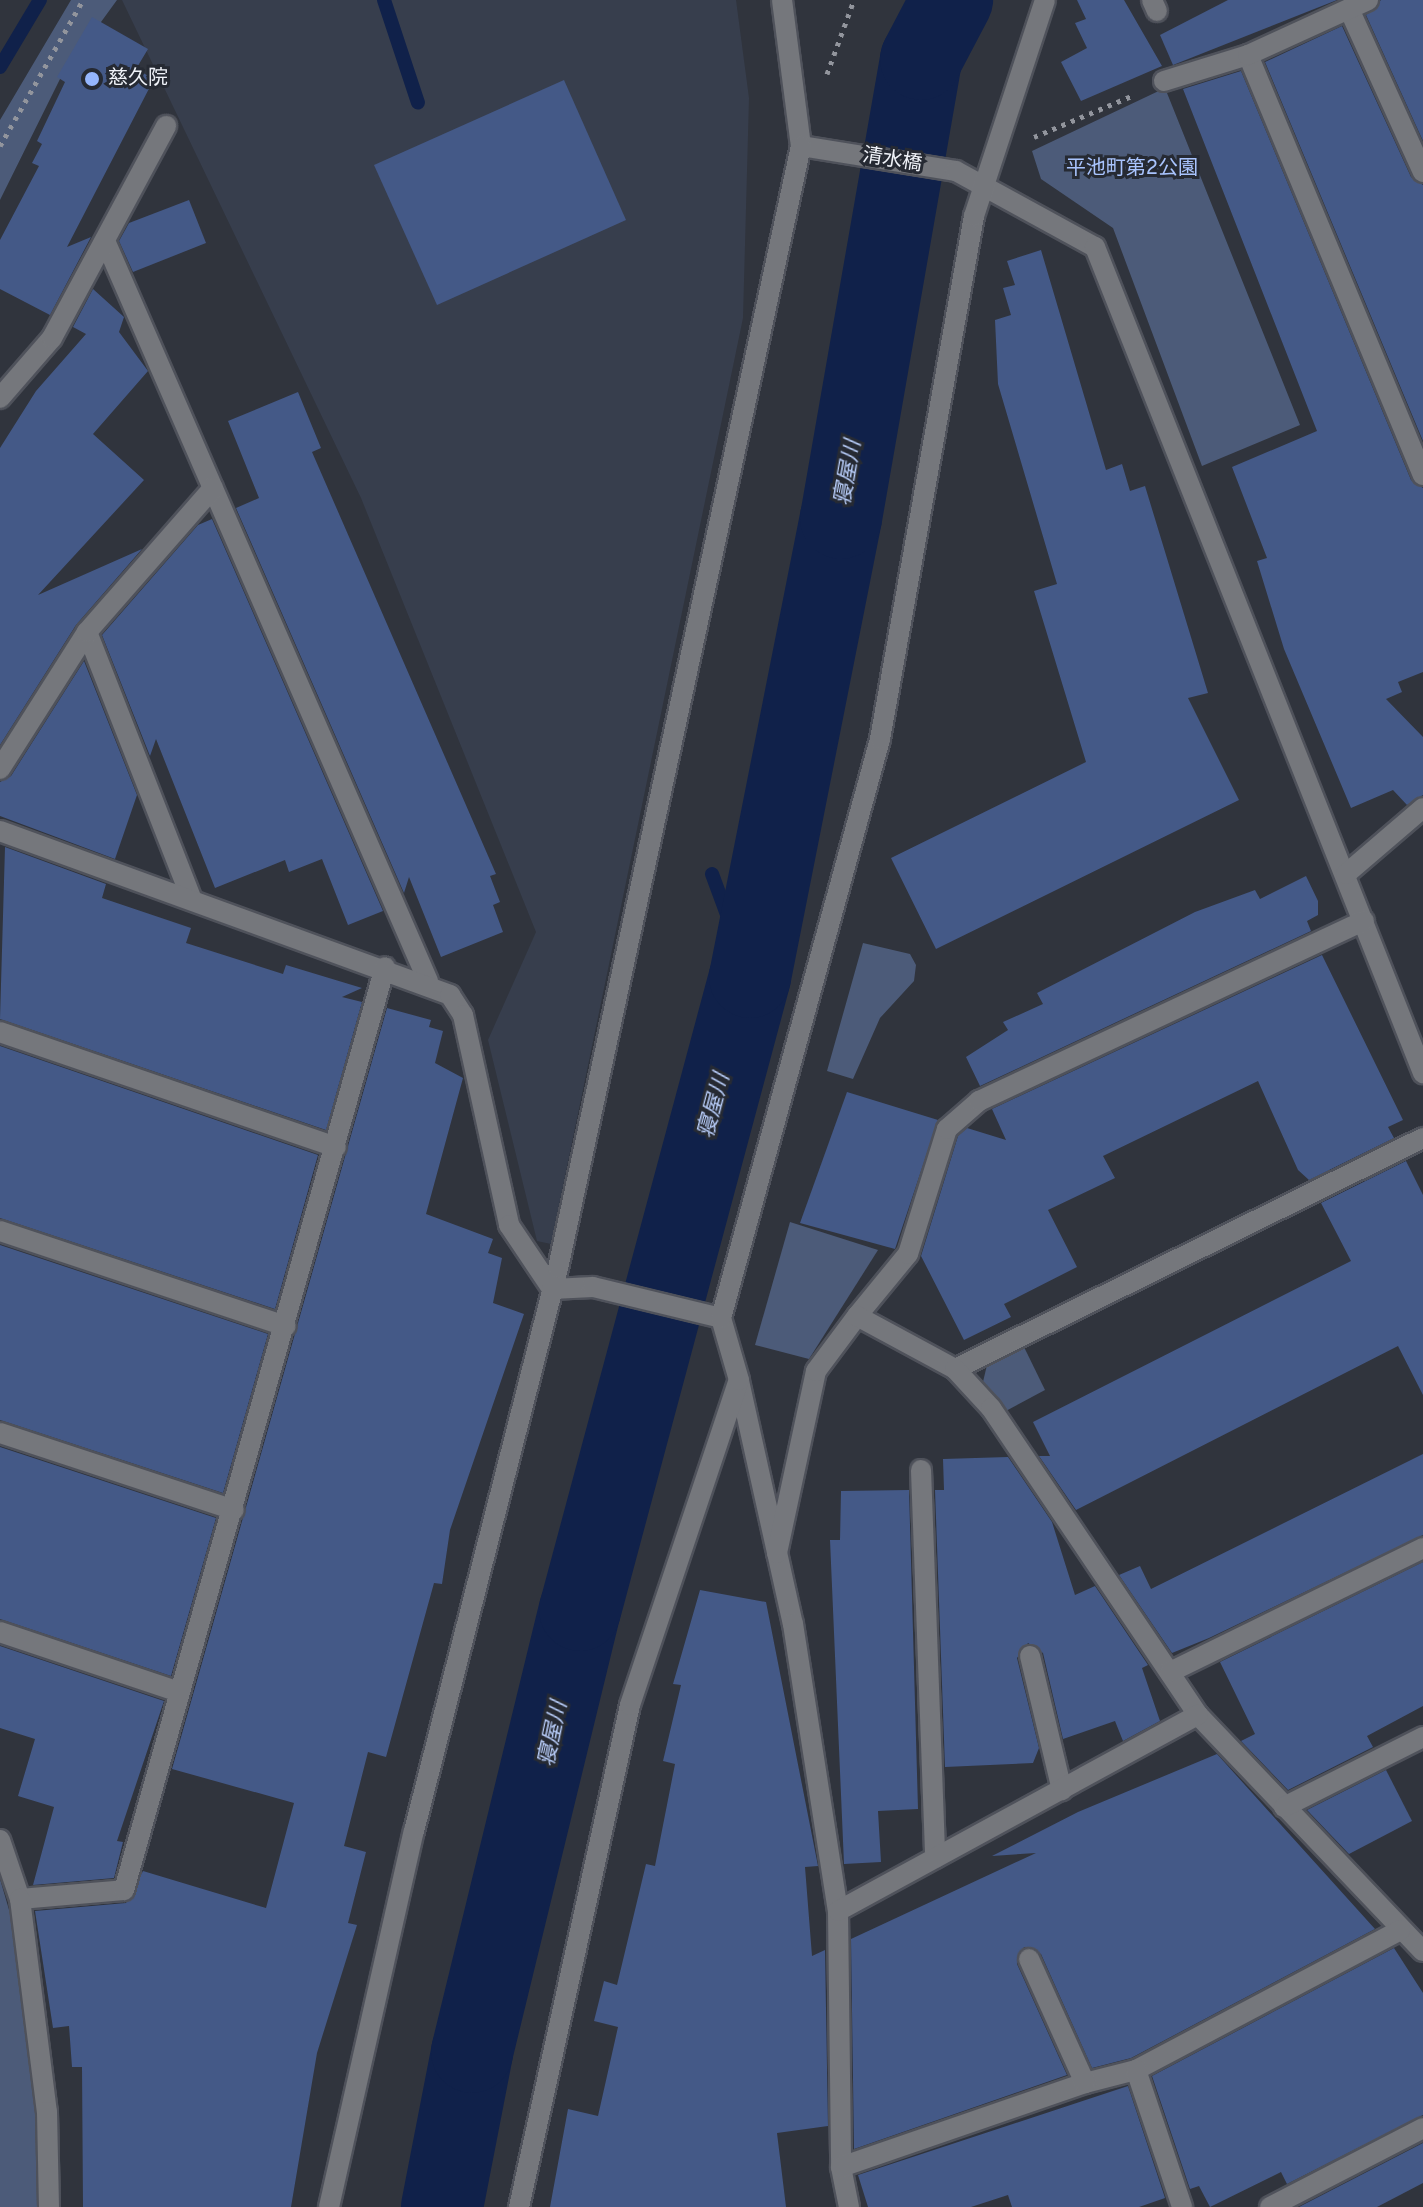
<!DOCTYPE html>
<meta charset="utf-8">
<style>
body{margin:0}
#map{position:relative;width:1423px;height:2207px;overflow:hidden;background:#30343d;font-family:Overpass,"Noto Sans JP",sans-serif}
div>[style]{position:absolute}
.built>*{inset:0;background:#373e4d}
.green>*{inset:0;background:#4c5b79}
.stream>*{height:14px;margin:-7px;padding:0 7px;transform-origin:7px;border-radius:7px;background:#10214a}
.river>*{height:82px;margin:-41px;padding:0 41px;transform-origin:41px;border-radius:41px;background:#10214a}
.building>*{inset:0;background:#445987}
.path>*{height:5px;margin-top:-2.5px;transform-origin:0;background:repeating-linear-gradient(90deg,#92959d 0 4px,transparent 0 10px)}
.roads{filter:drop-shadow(2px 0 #4f525b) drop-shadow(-2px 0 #4f525b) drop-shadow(0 2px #4f525b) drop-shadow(0 -2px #4f525b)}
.minor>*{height:20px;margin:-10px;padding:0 10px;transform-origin:10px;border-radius:10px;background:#75777c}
.dots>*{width:22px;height:22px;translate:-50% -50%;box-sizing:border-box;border:4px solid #262a33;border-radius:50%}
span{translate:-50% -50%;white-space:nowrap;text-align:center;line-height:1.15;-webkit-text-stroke:6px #262a33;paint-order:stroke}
.poi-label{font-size:20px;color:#eff2f8}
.left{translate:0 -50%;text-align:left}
.street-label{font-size:20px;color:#eff2f8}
.park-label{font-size:20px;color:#a9c4fe}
.water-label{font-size:22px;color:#b6cbf7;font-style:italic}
</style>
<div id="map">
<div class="built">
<i style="clip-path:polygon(122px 0,736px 0,749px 98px,743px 318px,551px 1244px,537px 1241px,488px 1040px,536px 932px,361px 498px)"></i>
</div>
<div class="green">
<i style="clip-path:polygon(71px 0,117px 0,61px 77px,0 200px,0 120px)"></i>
<i style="clip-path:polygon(1165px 88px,1300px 425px,1202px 466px,1113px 228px,1041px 179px,1032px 151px)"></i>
<i style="clip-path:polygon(863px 943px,910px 954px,916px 965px,914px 981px,880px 1018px,853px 1079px,827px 1071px)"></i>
<i style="clip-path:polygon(790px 1222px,878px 1250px,809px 1359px,755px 1345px)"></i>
<i style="clip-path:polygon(1024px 1347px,1045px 1390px,1004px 1412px,982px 1386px,987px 1365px)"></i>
<i style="clip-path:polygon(0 1879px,19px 1944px,41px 2106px,40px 2207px,0 2207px)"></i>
</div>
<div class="stream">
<i style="left:384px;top:0;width:108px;rotate:71.7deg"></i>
<i style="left:0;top:67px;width:78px;rotate:-59.2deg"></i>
<i style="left:712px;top:874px;width:110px;rotate:69.7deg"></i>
</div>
<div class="river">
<i style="left:442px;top:2207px;width:158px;rotate:-79deg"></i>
<i style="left:472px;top:2052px;width:455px;rotate:-76.3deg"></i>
<i style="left:580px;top:1610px;width:655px;rotate:-74.97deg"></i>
<i style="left:750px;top:977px;width:468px;rotate:-78.8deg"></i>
<i style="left:841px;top:518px;width:466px;rotate:-80.1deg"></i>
<i style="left:921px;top:59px;width:67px;rotate:-62.3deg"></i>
</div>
<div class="building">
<i style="clip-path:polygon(1077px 0,1124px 0,1162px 66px,1081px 101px,1061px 62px,1087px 48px,1075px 23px,1086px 19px)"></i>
<i style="clip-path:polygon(1228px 0,1337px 0,1173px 65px,1160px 35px)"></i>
<i style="clip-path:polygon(1381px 0,1423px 0,1423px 141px,1366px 15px)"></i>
<i style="clip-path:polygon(92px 17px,148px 49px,136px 69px,154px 79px,67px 247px,91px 237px,50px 315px,0 289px,0 240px,39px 166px,32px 163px,42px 144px,37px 141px,65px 82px,57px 77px)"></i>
<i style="clip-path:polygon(1342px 26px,1411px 177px,1423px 185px,1423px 441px,1265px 62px)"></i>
<i style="clip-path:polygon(1241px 71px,1411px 480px,1423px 488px,1423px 672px,1398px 682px,1402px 692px,1386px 699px,1423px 737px,1423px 795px,1407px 805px,1393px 790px,1351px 808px,1284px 649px,1257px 561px,1267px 558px,1232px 467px,1317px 431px,1183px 89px)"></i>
<i style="clip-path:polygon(564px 80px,626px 220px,437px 305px,374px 165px)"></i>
<i style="clip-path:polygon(189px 200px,206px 243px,133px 272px,119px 241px,129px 223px)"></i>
<i style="clip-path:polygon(1041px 250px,1106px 470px,1122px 464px,1130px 491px,1145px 486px,1208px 693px,1188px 698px,1239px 800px,936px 949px,891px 858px,1086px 762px,1034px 591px,1057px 584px,998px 384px,995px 320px,1011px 315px,1003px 288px,1015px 285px,1007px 261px)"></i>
<i style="clip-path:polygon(93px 289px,124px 317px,119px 332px,148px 371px,93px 434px,144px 480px,38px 595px,142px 549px,76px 625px,0 745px,0 448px,36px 391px,86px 334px,73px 327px)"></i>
<i style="clip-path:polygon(298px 392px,321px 448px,312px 452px,496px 874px,490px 876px,500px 902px,493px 905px,503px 932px,441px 957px,409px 877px,404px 893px,236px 508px,259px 498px,228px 421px)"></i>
<i style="clip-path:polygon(212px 519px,383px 911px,348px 925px,322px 859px,289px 872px,285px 860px,215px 888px,156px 739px,150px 756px,102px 635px,198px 525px)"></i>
<i style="clip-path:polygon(84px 661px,137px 795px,115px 859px,0 816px,0 782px,11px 776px)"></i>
<i style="clip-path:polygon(5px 847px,106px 884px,102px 898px,191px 928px,186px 943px,283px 974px,286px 965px,362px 988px,342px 997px,362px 1002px,326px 1130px,0 1019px)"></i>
<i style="clip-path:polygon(1306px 876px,1318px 901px,1318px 915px,1307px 921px,1311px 931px,980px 1086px,966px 1057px,1008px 1030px,1003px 1022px,1043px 1004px,1037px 993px,1195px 912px,1255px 890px,1260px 899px)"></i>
<i style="clip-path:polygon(1322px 955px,1403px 1120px,1388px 1127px,1394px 1138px,1309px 1180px,1298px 1170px,1258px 1081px,1103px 1156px,1115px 1178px,1048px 1210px,1077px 1267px,1004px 1304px,1011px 1317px,964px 1340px,921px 1256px,958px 1136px,967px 1128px,1006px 1140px,992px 1109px)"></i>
<i style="clip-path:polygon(387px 1008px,431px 1020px,429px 1027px,443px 1031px,435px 1063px,463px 1078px,426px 1214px,493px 1239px,488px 1253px,502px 1258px,493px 1303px,524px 1314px,450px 1530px,442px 1584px,434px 1583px,386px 1757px,368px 1752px,344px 1846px,366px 1852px,348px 1923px,357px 1925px,317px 2053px,291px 2207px,83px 2207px,82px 2067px,72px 2067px,69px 2026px,53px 2028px,35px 1911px,126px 1903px,143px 1871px,266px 1908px,294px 1803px,172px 1769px)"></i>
<i style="clip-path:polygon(0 1046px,318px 1155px,275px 1309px,0 1218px)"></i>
<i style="clip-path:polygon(847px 1092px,938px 1120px,895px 1249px,800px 1223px)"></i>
<i style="clip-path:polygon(1406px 1161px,1423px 1195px,1423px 1395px,1398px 1346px,1076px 1510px,1039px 1456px,1050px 1456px,1033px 1422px,1351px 1261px,1321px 1203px)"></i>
<i style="clip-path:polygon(0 1245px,268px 1334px,223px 1493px,0 1420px)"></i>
<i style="clip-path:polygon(0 1447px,216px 1518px,171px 1676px,0 1619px)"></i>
<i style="clip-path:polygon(1423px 1454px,1423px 1535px,1209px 1638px,1172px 1653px,1119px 1575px,1140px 1566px,1151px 1589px)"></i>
<i style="clip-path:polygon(1008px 1457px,1052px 1522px,1075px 1595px,1095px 1586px,1148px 1665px,1142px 1668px,1160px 1721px,1123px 1741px,1115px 1721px,1063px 1739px,1043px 1653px,1028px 1643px,1017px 1658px,1039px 1748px,1033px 1763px,945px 1767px,935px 1490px,944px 1490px,943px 1459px)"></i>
<i style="clip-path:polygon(909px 1490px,918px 1809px,878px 1811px,881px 1862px,844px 1864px,830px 1540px,840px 1540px,841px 1491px)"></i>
<i style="clip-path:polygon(1423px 1562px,1423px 1706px,1367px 1736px,1373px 1747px,1288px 1790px,1241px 1741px,1255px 1734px,1220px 1662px)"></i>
<i style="clip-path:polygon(700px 1590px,766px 1602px,818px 1866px,805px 1867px,812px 1956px,825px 1950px,828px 2126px,777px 2133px,786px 2207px,550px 2207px,568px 2109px,598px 2116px,618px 2027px,594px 2021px,604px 1981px,617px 1985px,646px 1864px,655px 1866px,675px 1764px,663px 1761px,681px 1685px,673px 1684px)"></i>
<i style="clip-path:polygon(0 1646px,164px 1701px,117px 1841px,123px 1842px,114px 1878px,33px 1885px,54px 1807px,18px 1796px,35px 1739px,0 1728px)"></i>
<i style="clip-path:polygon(1217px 1754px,1375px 1929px,1131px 2058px,1092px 2068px,1041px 1954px,1024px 1947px,1017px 1964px,1067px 2075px,854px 2149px,851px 1939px,1036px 1853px,992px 1856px,1078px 1812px)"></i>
<i style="clip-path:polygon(1386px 1770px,1412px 1821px,1349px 1854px,1307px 1810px)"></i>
<i style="clip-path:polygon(1394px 1948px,1423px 1993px,1423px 2115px,1287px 2184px,1281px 2172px,1210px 2207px,1199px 2186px,1190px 2189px,1152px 2076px)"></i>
<i style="clip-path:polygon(1128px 2086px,1165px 2198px,1139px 2207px,1012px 2207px,1008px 2195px,971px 2207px,868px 2207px,858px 2175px)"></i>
<i style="clip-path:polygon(1423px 2143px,1423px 2183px,1377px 2207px,1299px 2207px)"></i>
</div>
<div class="path">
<i style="left:827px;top:74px;width:79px;rotate:-70deg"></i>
<i style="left:1034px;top:137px;width:108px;rotate:-22.8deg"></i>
<i style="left:0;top:146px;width:168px;rotate:-60.4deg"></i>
</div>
<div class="roads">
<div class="minor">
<i style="left:782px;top:0;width:147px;rotate:82.6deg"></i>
<i style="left:801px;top:146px;width:157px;rotate:9.2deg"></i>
<i style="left:956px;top:171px;width:158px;rotate:28.7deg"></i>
<i style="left:1095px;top:247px;width:889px;rotate:68.34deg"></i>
<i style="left:1152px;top:0;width:12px;rotate:66deg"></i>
<i style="left:1349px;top:9px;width:179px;rotate:65.6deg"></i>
<i style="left:1248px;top:55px;width:455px;rotate:67.4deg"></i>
<i style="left:1164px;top:81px;width:88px;rotate:-17.2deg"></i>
<i style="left:1248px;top:55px;width:132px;rotate:-24.6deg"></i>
<i style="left:106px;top:243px;width:805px;rotate:66.43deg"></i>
<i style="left:0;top:398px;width:79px;rotate:-49.1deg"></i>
<i style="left:52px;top:338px;width:241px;rotate:-61.7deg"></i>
<i style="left:87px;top:632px;width:286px;rotate:68.6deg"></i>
<i style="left:0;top:769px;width:162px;rotate:-57.6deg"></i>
<i style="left:87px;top:632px;width:191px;rotate:-48.8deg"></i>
<i style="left:0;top:831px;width:479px;rotate:20deg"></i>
<i style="left:450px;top:995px;width:24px;rotate:57deg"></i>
<i style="left:463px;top:1015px;width:215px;rotate:77.6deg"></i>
<i style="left:509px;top:1225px;width:77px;rotate:56.1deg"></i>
<i style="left:552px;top:1289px;width:41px;rotate:-2.8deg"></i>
<i style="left:593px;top:1287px;width:132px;rotate:13.6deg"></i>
<i style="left:1346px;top:874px;width:101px;rotate:-40.6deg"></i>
<i style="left:0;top:1032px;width:355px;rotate:18.9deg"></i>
<i style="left:0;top:1231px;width:301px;rotate:18.4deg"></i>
<i style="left:857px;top:1316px;width:80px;rotate:-50.6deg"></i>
<i style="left:908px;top:1254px;width:131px;rotate:-72.7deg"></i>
<i style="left:947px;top:1129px;width:43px;rotate:-41.2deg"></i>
<i style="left:979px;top:1101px;width:425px;rotate:-25.1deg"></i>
<i style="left:955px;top:1369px;width:522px;rotate:-26.27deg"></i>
<i style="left:739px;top:1381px;width:249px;rotate:77.5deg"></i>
<i style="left:793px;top:1624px;width:291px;rotate:81.1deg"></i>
<i style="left:838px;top:1911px;width:256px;rotate:89.3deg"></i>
<i style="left:841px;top:2167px;width:41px;rotate:78.7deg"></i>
<i style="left:0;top:1433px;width:246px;rotate:18.2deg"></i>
<i style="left:921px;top:1470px;width:388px;rotate:87.9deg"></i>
<i style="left:777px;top:1553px;width:186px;rotate:-77.9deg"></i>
<i style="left:816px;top:1371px;width:69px;rotate:-53.3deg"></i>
<i style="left:857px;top:1316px;width:111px;rotate:28.4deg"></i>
<i style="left:955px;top:1369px;width:53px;rotate:47.3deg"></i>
<i style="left:991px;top:1408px;width:370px;rotate:56deg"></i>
<i style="left:1198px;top:1715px;width:326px;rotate:46.4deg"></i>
<i style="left:0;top:1632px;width:186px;rotate:18.5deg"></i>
<i style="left:1030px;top:1656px;width:138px;rotate:76.6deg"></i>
<i style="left:1170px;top:1672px;width:282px;rotate:-26.1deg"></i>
<i style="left:1284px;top:1807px;width:156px;rotate:-26.7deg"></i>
<i style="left:0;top:1840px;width:62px;rotate:71.3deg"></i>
<i style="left:20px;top:1899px;width:104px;rotate:-4.9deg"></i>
<i style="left:124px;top:1890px;width:959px;rotate:-74.21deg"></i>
<i style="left:20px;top:1899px;width:215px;rotate:82.8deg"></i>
<i style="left:47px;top:2112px;width:95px;rotate:88.8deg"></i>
<i style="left:838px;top:1911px;width:410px;rotate:-28.6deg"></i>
<i style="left:1136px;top:2070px;width:299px;rotate:-27.9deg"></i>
<i style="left:1085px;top:2083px;width:53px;rotate:-14.3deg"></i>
<i style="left:1136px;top:2070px;width:145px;rotate:71.4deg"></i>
<i style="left:841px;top:2167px;width:258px;rotate:-19deg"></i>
<i style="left:1085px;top:2083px;width:136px;rotate:-114.3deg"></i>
<i style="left:329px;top:2207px;width:385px;rotate:-77.3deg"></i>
<i style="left:414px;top:1831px;width:581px;rotate:-75.65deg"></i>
<i style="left:558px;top:1268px;width:1148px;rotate:-77.78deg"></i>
<i style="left:519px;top:2207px;width:514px;rotate:-77.53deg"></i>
<i style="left:630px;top:1705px;width:343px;rotate:-71.5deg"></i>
<i style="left:739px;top:1380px;width:65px;rotate:-106.2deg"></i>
<i style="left:721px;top:1318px;width:600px;rotate:-74.64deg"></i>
<i style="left:880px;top:739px;width:531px;rotate:-79.81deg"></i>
<i style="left:974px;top:216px;width:227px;rotate:-71.8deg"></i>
<i style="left:1270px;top:2207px;width:172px;rotate:-27.3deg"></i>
</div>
</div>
<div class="dots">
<i style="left:92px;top:79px;background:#95b6fd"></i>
</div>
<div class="poi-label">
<span class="left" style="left:108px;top:79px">慈久院</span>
</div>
<div class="street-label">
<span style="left:892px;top:161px;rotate:9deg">清水橋</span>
</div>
<div class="park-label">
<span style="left:1132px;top:169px">平池町第2公園</span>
</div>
<div class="water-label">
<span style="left:849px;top:473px;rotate:-80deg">寝屋川</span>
<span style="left:715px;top:1106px;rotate:-75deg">寝屋川</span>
<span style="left:554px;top:1734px;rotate:-78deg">寝屋川</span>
</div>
</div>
